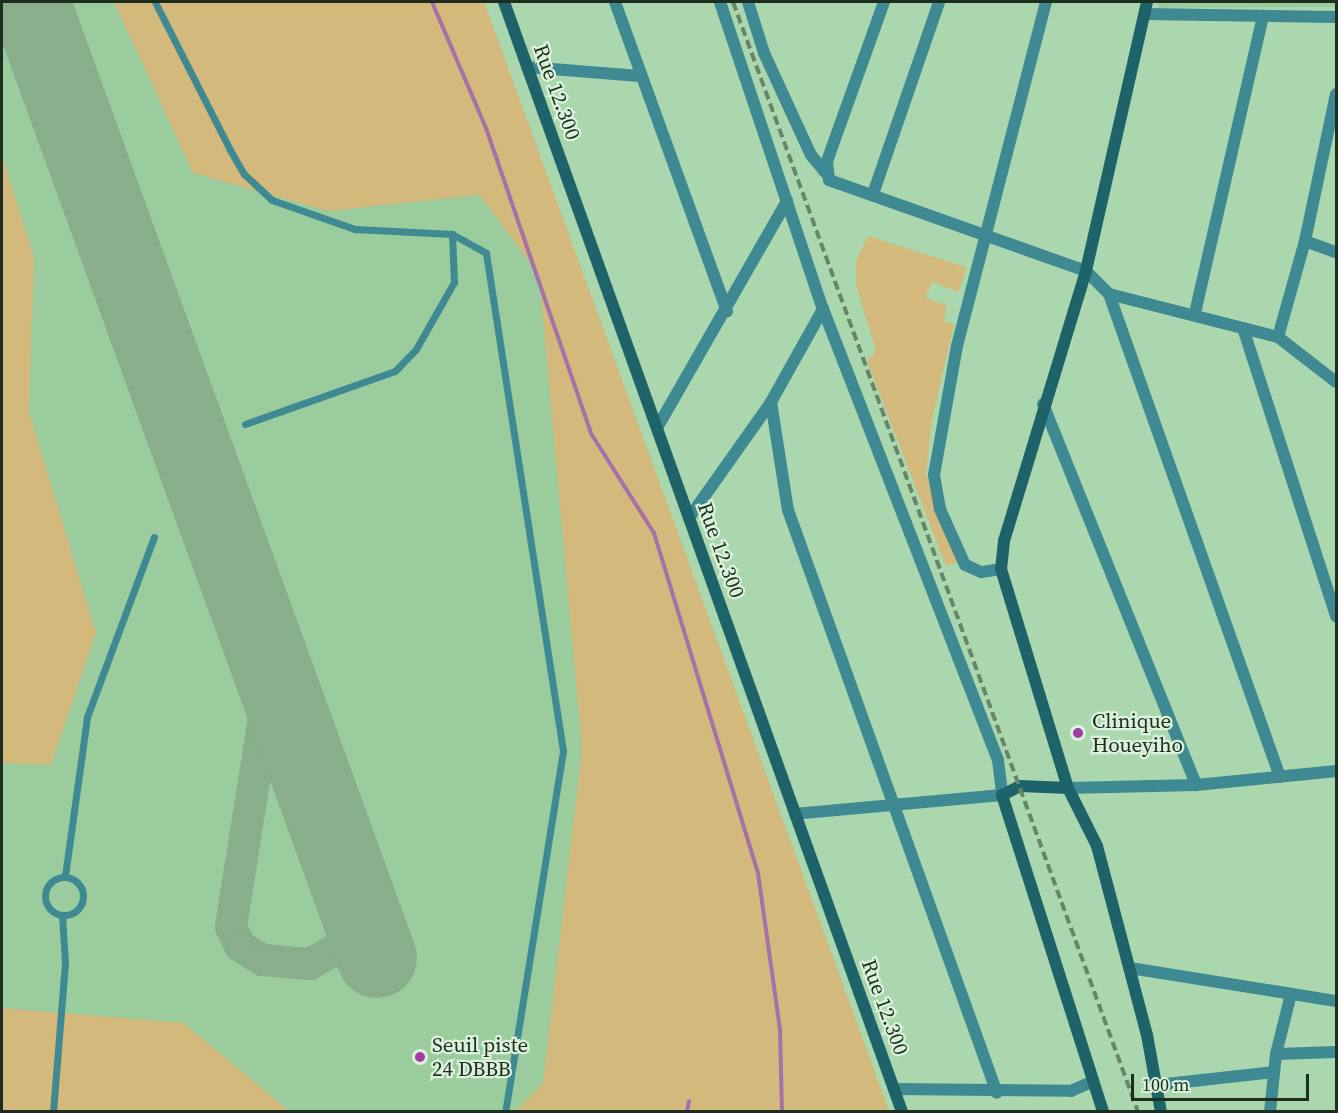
<!DOCTYPE html>
<style>
body{margin:0}
#map{position:relative;width:1338px;height:1113px;overflow:hidden;background:#abd7ae;font-family:"Source Serif 4",serif}
div>[style]{position:absolute}
.built>*{inset:0;background:#9acc9e}
.green>*{inset:0;background:#d3b97c}
.stream>*{height:4px;margin:-2px;padding:0 2px;transform-origin:2px;border-radius:2px;background:#a870a8}
.taxiway>*{height:32px;margin:-16px;padding:0 16px;transform-origin:16px;border-radius:16px;background:#88ae8c}
.runway>*{height:80px;margin:-40px;padding:0 40px;transform-origin:40px;border-radius:40px;background:#88ae8c}
.lane>*{height:7px;margin:-3.5px;padding:0 3.5px;transform-origin:3.5px;border-radius:3.5px;background:#3f8992}
.lane>.ring{margin:-3.5px;padding:0;box-sizing:content-box;background:none;border:7px solid #3f8992;border-radius:50%}
.street>*{height:12px;margin:-6px;padding:0 6px;transform-origin:6px;border-radius:6px;background:#3f8992}
.secondary>*{height:12px;margin:-6px;padding:0 6px;transform-origin:6px;border-radius:6px;background:#1e626a}
.rail>*{height:4px;margin-top:-2px;transform-origin:0;background:repeating-linear-gradient(90deg,#668569 0 9px,transparent 0 13.5px)}
.dots>*{width:16px;height:16px;translate:-50% -50%;box-sizing:border-box;border:3px solid #dbf2dc;border-radius:50%}
span{translate:-50% -50%;white-space:nowrap;text-align:center;line-height:1.15;-webkit-text-stroke:4.5px #dbf2dc;paint-order:stroke}
.street-label{font-size:21px;color:#1d2e1f}
.poi-label{font-size:21px;color:#1d2e1f}
.left{translate:0 -50%;text-align:left}
.frame{position:absolute;inset:0;border:3px solid #1d2e1f;pointer-events:none}
.scale{position:absolute;left:1131px;top:1074px;width:178px;height:27px;box-sizing:border-box;border:3px solid #1d2e1f;border-top:0;padding-left:8px;font-size:18px;line-height:21px;white-space:nowrap;color:#1d2e1f;-webkit-text-stroke:4px #dbf2dc;paint-order:stroke}
</style>
<div id="map">
<div class="built">
<i style="clip-path:polygon(2px 2px,484px 2px,889px 1111px,2px 1112px)"></i>
<i style="clip-path:polygon(1159px 2px,1336px 2px,1336px 7px,1158px 8px)"></i>
</div>
<div class="green">
<i style="clip-path:polygon(114px 2px,484px 2px,889px 1111px,516px 1111px,543px 1083px,582px 749px,539px 274px,479px 195px,328px 211px,193px 173px)"></i>
<i style="clip-path:polygon(2px 156px,34px 257px,29px 412px,96px 633px,51px 765px,2px 763px)"></i>
<i style="clip-path:polygon(868px 236px,966px 267px,959px 292px,932px 282px,926px 298px,947px 306px,944px 321px,954px 324px,932px 420px,926px 473px,959px 562px,946px 566px,867px 361px,876px 351px,856px 285px,856px 261px)"></i>
<i style="clip-path:polygon(2px 1008px,184px 1023px,289px 1111px,2px 1111px)"></i>
</div>
<div class="stream">
<i style="left:432px;top:2px;width:137px;rotate:66.8deg"></i>
<i style="left:486px;top:128px;width:325px;rotate:71deg"></i>
<i style="left:592px;top:435px;width:116px;rotate:57.7deg"></i>
<i style="left:654px;top:533px;width:356px;rotate:73deg"></i>
<i style="left:758px;top:873px;width:158px;rotate:82deg"></i>
<i style="left:780px;top:1029px;width:83px;rotate:88.6deg"></i>
<i style="left:687px;top:1112px;width:11px;rotate:-80deg"></i>
</div>
<div class="taxiway">
<i style="left:268px;top:657px;width:36px;rotate:90deg"></i>
<i style="left:268px;top:693px;width:237px;rotate:99deg"></i>
<i style="left:231px;top:927px;width:21px;rotate:65deg"></i>
<i style="left:240px;top:946px;width:26px;rotate:32deg"></i>
<i style="left:262px;top:960px;width:48px;rotate:4.8deg"></i>
<i style="left:310px;top:964px;width:46px;rotate:-29.9deg"></i>
<i style="left:350px;top:941px;width:25px;rotate:-58deg"></i>
<i style="left:363px;top:920px;width:45px;rotate:-82.4deg"></i>
<i style="left:369px;top:875px;width:23px;rotate:-108deg"></i>
<i style="left:362px;top:853px;width:58px;rotate:-132.2deg"></i>
</div>
<div class="runway">
<i style="left:30px;top:2px;width:1017px;rotate:70.05deg"></i>
</div>
<div class="lane">
<i style="left:155px;top:2px;width:166px;rotate:63.1deg"></i>
<i style="left:230px;top:150px;width:28px;rotate:60deg"></i>
<i style="left:244px;top:174px;width:38px;rotate:43deg"></i>
<i style="left:272px;top:200px;width:88px;rotate:19.3deg"></i>
<i style="left:355px;top:229px;width:97px;rotate:3deg"></i>
<i style="left:452px;top:234px;width:39px;rotate:29deg"></i>
<i style="left:486px;top:253px;width:504px;rotate:81.21deg"></i>
<i style="left:563px;top:751px;width:366px;rotate:99.1deg"></i>
<i style="left:245px;top:424px;width:159px;rotate:-19.5deg"></i>
<i style="left:395px;top:371px;width:30px;rotate:-46deg"></i>
<i style="left:416px;top:349px;width:77px;rotate:-60.4deg"></i>
<i style="left:454px;top:282px;width:48px;rotate:-92.4deg"></i>
<i style="left:65px;top:876px;width:161px;rotate:-82.1deg"></i>
<i style="left:87px;top:717px;width:192px;rotate:-69.6deg"></i>
<i class="ring" style="left:45px;top:877px;width:31px;height:31px"></i>
<i style="left:53px;top:1112px;width:150px;rotate:-85.4deg"></i>
<i style="left:65px;top:962px;width:47px;rotate:-93.7deg"></i>
</div>
<div class="street">
<i style="left:615px;top:2px;width:329px;rotate:70.1deg"></i>
<i style="left:720px;top:2px;width:324px;rotate:71.5deg"></i>
<i style="left:823px;top:309px;width:484px;rotate:68.8deg"></i>
<i style="left:998px;top:760px;width:35px;rotate:83deg"></i>
<i style="left:1002px;top:795px;width:208px;rotate:174.8deg"></i>
<i style="left:748px;top:2px;width:53px;rotate:72.6deg"></i>
<i style="left:764px;top:53px;width:112px;rotate:65.3deg"></i>
<i style="left:811px;top:155px;width:22px;rotate:51deg"></i>
<i style="left:884px;top:2px;width:169px;rotate:109.7deg"></i>
<i style="left:827px;top:161px;width:19px;rotate:84deg"></i>
<i style="left:829px;top:180px;width:273px;rotate:19.5deg"></i>
<i style="left:1086px;top:271px;width:33px;rotate:45deg"></i>
<i style="left:1109px;top:294px;width:174px;rotate:14.3deg"></i>
<i style="left:1278px;top:337px;width:73px;rotate:37.8deg"></i>
<i style="left:1145px;top:14px;width:191px;rotate:0.9deg"></i>
<i style="left:527px;top:67px;width:113px;rotate:4.6deg"></i>
<i style="left:873px;top:194px;width:203px;rotate:-71deg"></i>
<i style="left:1305px;top:241px;width:33px;rotate:20deg"></i>
<i style="left:1109px;top:294px;width:512px;rotate:70.5deg"></i>
<i style="left:1195px;top:313px;width:305px;rotate:-77.1deg"></i>
<i style="left:1243px;top:328px;width:303px;rotate:72.1deg"></i>
<i style="left:1278px;top:337px;width:100px;rotate:-74.3deg"></i>
<i style="left:1305px;top:241px;width:150px;rotate:-78.1deg"></i>
<i style="left:771px;top:402px;width:109px;rotate:81.1deg"></i>
<i style="left:788px;top:510px;width:619px;rotate:70.28deg"></i>
<i style="left:1043px;top:404px;width:411px;rotate:68.1deg"></i>
<i style="left:657px;top:428px;width:262px;rotate:-60.2deg"></i>
<i style="left:689px;top:518px;width:142px;rotate:-54.7deg"></i>
<i style="left:771px;top:402px;width:107px;rotate:-60.8deg"></i>
<i style="left:1001px;top:569px;width:20px;rotate:171deg"></i>
<i style="left:981px;top:572px;width:17px;rotate:-156deg"></i>
<i style="left:965px;top:565px;width:61px;rotate:-114.1deg"></i>
<i style="left:940px;top:509px;width:35px;rotate:-100deg"></i>
<i style="left:934px;top:475px;width:131px;rotate:-79.9deg"></i>
<i style="left:957px;top:346px;width:355px;rotate:-75.5deg"></i>
<i style="left:1068px;top:788px;width:128px;rotate:-1.3deg"></i>
<i style="left:1196px;top:785px;width:141px;rotate:-5.7deg"></i>
<i style="left:1130px;top:968px;width:209px;rotate:9.1deg"></i>
<i style="left:1276px;top:1054px;width:60px;rotate:-1.9deg"></i>
<i style="left:1157px;top:1085px;width:118px;rotate:-6.3deg"></i>
<i style="left:894px;top:1089px;width:177px;rotate:0.6deg"></i>
<i style="left:1071px;top:1091px;width:24px;rotate:-24deg"></i>
<i style="left:1270px;top:1112px;width:58px;rotate:-84.1deg"></i>
<i style="left:1276px;top:1054px;width:62px;rotate:-76deg"></i>
</div>
<div class="secondary">
<i style="left:504px;top:2px;width:1179px;rotate:70.27deg"></i>
<i style="left:1147px;top:2px;width:276px;rotate:102.8deg"></i>
<i style="left:1086px;top:271px;width:282px;rotate:106.9deg"></i>
<i style="left:1004px;top:541px;width:28px;rotate:96deg"></i>
<i style="left:1001px;top:569px;width:229px;rotate:73deg"></i>
<i style="left:1068px;top:788px;width:65px;rotate:63.4deg"></i>
<i style="left:1097px;top:846px;width:196px;rotate:75.2deg"></i>
<i style="left:1147px;top:1035px;width:78px;rotate:79.7deg"></i>
<i style="left:1068px;top:788px;width:48px;rotate:-177.6deg"></i>
<i style="left:1020px;top:786px;width:20px;rotate:153deg"></i>
<i style="left:1002px;top:795px;width:333px;rotate:72.3deg"></i>
</div>
<div class="rail">
<i style="left:733px;top:2px;width:1182px;rotate:69.95deg"></i>
</div>
<div class="dots">
<i style="left:1078px;top:733px;background:#a13da2"></i>
<i style="left:420px;top:1057px;background:#a13da2"></i>
</div>
<div class="street-label">
<span style="left:557px;top:92px;rotate:70deg">Rue 12.300</span>
<span style="left:721px;top:550px;rotate:70deg">Rue 12.300</span>
<span style="left:885px;top:1007px;rotate:70deg">Rue 12.300</span>
</div>
<div class="poi-label">
<span class="left" style="left:1092px;top:733px">Clinique<br>Houeyiho</span>
<span class="left" style="left:432px;top:1057px">Seuil piste<br>24 DBBB</span>
</div>
<div class="frame"></div>
<div class="scale">100 m</div>
</div>
